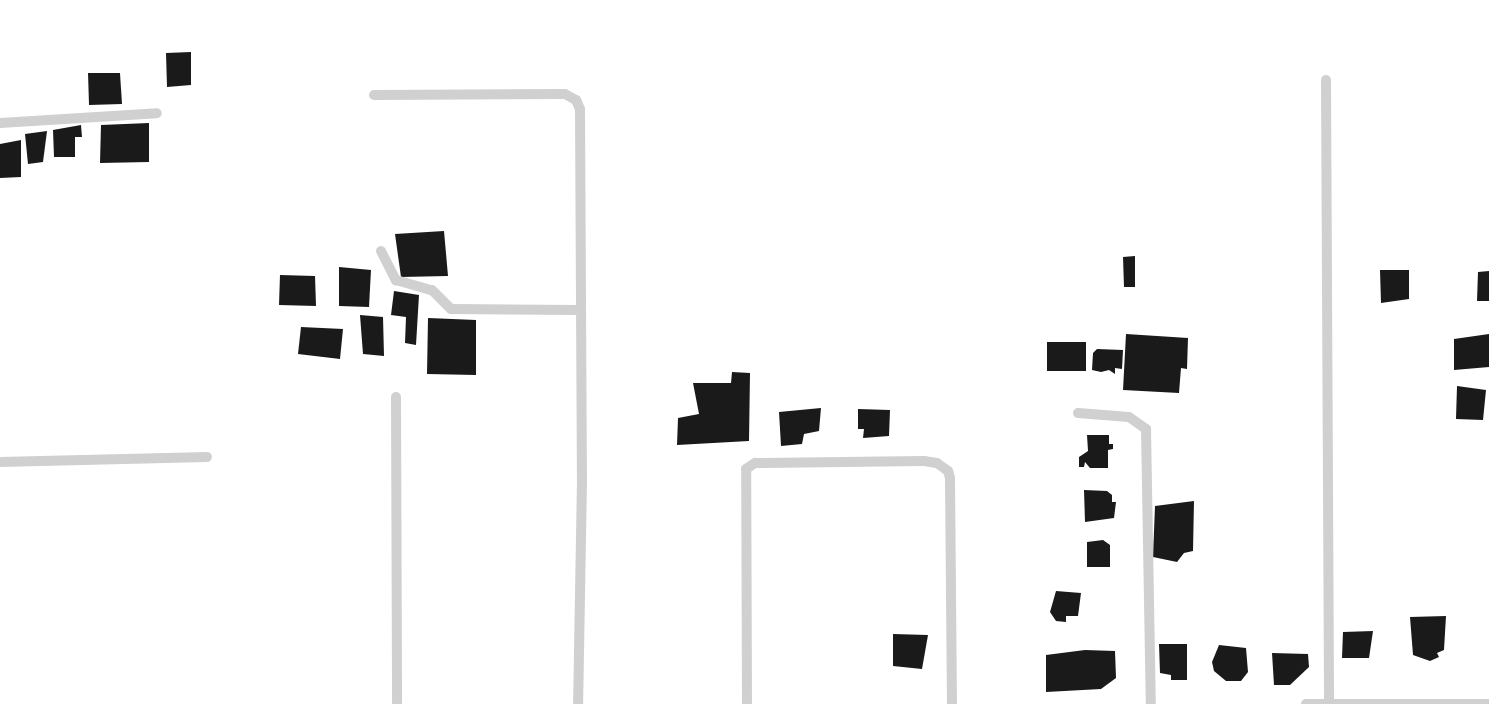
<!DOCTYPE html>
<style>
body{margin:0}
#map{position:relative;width:1489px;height:704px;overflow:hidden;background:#fff;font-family:"DejaVu Sans",sans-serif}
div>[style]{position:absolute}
.building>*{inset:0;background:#1a1a1a}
.street>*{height:10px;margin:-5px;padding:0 5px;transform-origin:5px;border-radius:5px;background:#d0d0d0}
span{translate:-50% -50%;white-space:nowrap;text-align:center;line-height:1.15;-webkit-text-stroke:4px #fff;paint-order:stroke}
</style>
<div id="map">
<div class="building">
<i style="clip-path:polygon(191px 52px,191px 85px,167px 87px,166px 53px)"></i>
<i style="clip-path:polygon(88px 73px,120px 73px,122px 104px,89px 105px)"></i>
<i style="clip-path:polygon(149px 123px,149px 162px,100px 163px,101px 125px)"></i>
<i style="clip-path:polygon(81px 125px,82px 137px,75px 137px,75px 157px,54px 157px,53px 130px)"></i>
<i style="clip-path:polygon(47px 131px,43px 162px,28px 164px,25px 134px)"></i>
<i style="clip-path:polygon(21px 140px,21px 177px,0 178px,0 144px)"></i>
<i style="clip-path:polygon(444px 231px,448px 276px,401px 277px,395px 234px)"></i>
<i style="clip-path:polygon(1135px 256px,1135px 287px,1124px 287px,1123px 257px)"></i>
<i style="clip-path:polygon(339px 267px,371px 270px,369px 307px,339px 306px)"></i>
<i style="clip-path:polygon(1380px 270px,1409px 270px,1409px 299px,1381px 303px)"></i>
<i style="clip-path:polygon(1489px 271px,1489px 301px,1477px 301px,1478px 272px)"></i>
<i style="clip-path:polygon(280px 275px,315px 276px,316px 306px,279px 305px)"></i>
<i style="clip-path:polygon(394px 291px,419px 295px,416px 345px,405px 343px,406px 317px,391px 315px)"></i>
<i style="clip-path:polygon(360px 315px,383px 317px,384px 356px,363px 354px)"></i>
<i style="clip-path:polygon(428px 318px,476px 320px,476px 375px,427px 374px)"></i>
<i style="clip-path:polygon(301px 327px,343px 329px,340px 359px,298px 354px)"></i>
<i style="clip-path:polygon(1126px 334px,1188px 338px,1187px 369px,1181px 368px,1179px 393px,1123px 390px)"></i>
<i style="clip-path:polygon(1489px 334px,1489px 367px,1454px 370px,1454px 339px)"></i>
<i style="clip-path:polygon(1047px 342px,1086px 342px,1086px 371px,1047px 371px)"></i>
<i style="clip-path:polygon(1097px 349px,1123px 350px,1122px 369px,1115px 368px,1115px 374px,1109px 370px,1101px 372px,1092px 370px,1093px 353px)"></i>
<i style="clip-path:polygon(732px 372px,750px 373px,749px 441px,677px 445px,678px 418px,699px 414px,693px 383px,731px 383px)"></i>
<i style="clip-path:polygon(1457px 386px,1486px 390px,1483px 420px,1456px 419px)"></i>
<i style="clip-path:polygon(821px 408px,819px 431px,804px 434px,802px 444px,781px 446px,779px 412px)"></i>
<i style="clip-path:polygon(858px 409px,890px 410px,889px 436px,863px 438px,864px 429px,858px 429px)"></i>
<i style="clip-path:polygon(1087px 435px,1109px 435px,1109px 444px,1113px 444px,1113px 449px,1108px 450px,1108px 468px,1090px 468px,1085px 462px,1084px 467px,1079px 467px,1079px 457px,1088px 451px)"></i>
<i style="clip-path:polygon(1084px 490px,1107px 491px,1112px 495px,1112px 502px,1116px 502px,1114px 518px,1085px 522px)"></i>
<i style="clip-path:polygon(1194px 501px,1193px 551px,1184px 553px,1177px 562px,1153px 557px,1155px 506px)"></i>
<i style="clip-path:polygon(1103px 540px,1110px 545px,1110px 567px,1087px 567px,1087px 542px)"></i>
<i style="clip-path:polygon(1056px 591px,1081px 593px,1078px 616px,1066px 616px,1066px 622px,1056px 621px,1050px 612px)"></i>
<i style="clip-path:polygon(1446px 616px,1444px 650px,1437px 653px,1439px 657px,1430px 661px,1413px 655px,1410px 617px)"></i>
<i style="clip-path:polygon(1373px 631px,1369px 658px,1342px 658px,1343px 632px)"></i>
<i style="clip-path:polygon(893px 634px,928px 635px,922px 669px,893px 666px)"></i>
<i style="clip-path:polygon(1159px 644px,1187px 644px,1187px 680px,1171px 680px,1171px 675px,1160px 673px)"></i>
<i style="clip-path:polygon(1219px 645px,1246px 648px,1248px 672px,1241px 681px,1226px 681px,1214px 671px,1212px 662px)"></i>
<i style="clip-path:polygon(1085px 650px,1115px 651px,1116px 678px,1101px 689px,1046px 692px,1046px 655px)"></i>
<i style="clip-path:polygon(1272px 653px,1308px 654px,1309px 667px,1290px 685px,1274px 685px)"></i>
</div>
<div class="street">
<i style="left:1326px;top:80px;width:624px;rotate:89.72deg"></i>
<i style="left:374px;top:95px;width:191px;rotate:-0.3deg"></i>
<i style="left:565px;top:94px;width:13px;rotate:29deg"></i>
<i style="left:576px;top:100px;width:10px;rotate:66deg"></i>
<i style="left:580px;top:109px;width:371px;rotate:89.7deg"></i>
<i style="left:582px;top:480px;width:224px;rotate:91deg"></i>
<i style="left:0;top:123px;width:157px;rotate:-3.6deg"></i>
<i style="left:381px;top:251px;width:33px;rotate:63deg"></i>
<i style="left:396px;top:280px;width:37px;rotate:16deg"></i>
<i style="left:432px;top:290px;width:27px;rotate:45deg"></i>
<i style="left:451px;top:309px;width:128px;rotate:0.4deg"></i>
<i style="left:396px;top:397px;width:307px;rotate:89.8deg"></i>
<i style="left:1078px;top:413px;width:51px;rotate:4.5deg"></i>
<i style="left:1129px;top:417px;width:21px;rotate:35deg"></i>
<i style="left:1146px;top:429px;width:275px;rotate:89deg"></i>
<i style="left:0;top:462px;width:207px;rotate:-1.4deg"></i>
<i style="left:747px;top:704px;width:235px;rotate:-90.2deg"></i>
<i style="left:746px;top:469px;width:11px;rotate:-34deg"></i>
<i style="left:755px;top:463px;width:169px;rotate:-0.7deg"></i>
<i style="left:924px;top:461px;width:13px;rotate:9deg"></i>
<i style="left:937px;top:463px;width:14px;rotate:36deg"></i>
<i style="left:948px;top:471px;width:7px;rotate:74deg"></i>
<i style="left:950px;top:478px;width:226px;rotate:89.5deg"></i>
<i style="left:1306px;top:704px;width:183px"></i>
</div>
</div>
